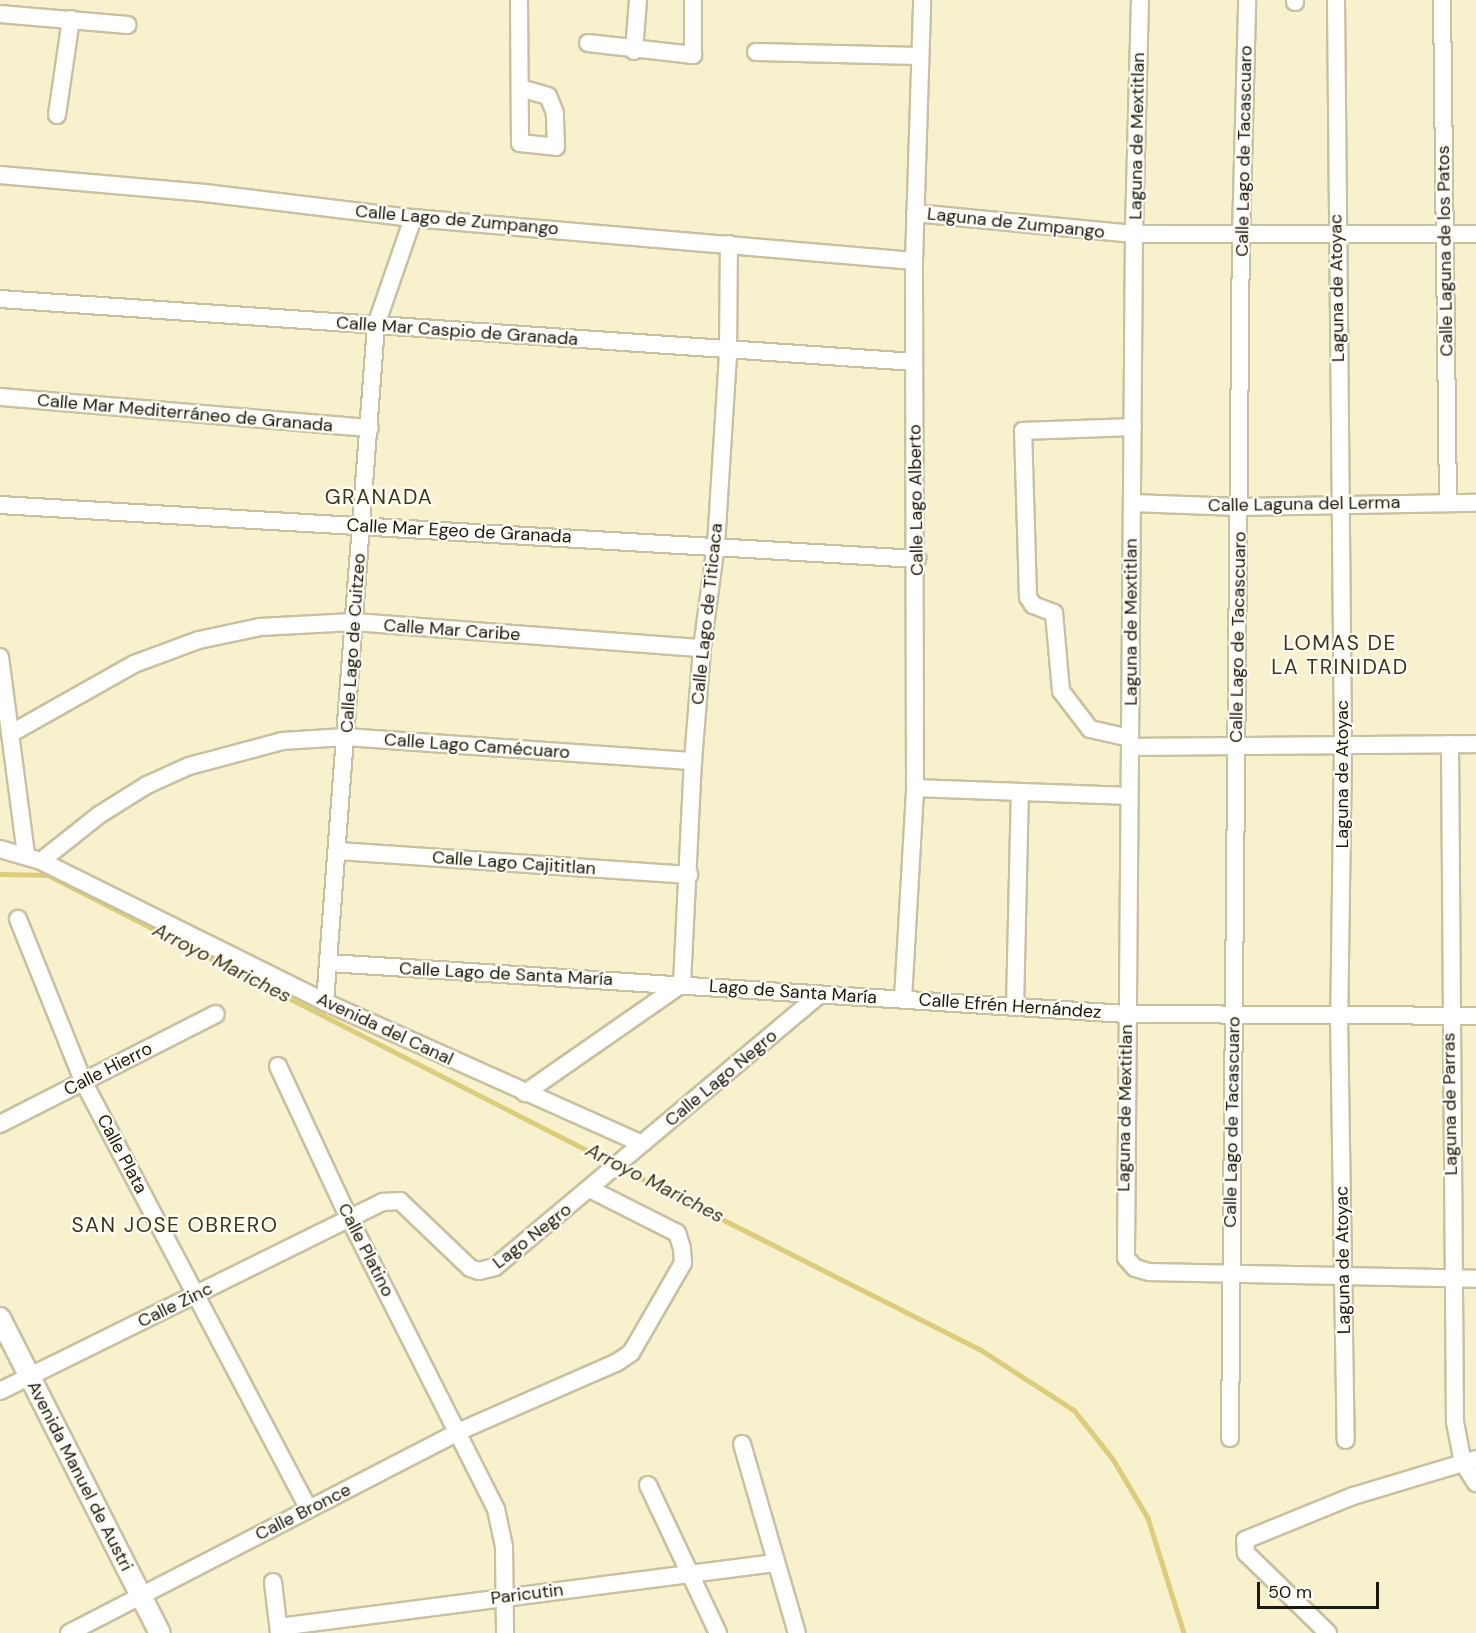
<!DOCTYPE html>
<meta charset="utf-8">
<style>
body{margin:0}
#map{position:relative;width:1476px;height:1633px;overflow:hidden;background:#f8f1ce;font-family:"DM Sans",sans-serif}
div>[style]{position:absolute}
.stream>*{height:4.5px;margin:-2.25px;padding:0 2.25px;transform-origin:2.25px;border-radius:2.25px;background:#ddcc7b}
.roads{filter:drop-shadow(2px 0 #c8c1a0) drop-shadow(-2px 0 #c8c1a0) drop-shadow(0 2px #c8c1a0) drop-shadow(0 -2px #c8c1a0)}
.minor>*{height:16px;margin:-8px;padding:0 8px;transform-origin:8px;border-radius:8px;background:#fff}
.major>*{height:20px;margin:-10px;padding:0 10px;transform-origin:10px;border-radius:10px;background:#fff}
span{translate:-50% -50%;white-space:nowrap;text-align:center;line-height:1.15;-webkit-text-stroke:4.5px #fffdf6;paint-order:stroke}
.street-label{font-size:18px;color:#1b180c}
.water-label{font-size:20px;color:#3b3410;font-style:italic}
.quarter-label{font-size:21px;color:#3c3619;letter-spacing:1.5px}
.scale{position:absolute;left:1257px;top:1582px;width:122px;height:27px;box-sizing:border-box;border:3px solid #1b180c;border-top:0;padding-left:8px;font-size:18px;line-height:21px;white-space:nowrap;color:#1b180c;-webkit-text-stroke:4px #fffdf6;paint-order:stroke}
</style>
<div id="map">
<div class="stream">
<i style="left:0;top:874px;width:48px;rotate:1.2deg"></i>
<i style="left:48px;top:875px;width:633px;rotate:27.05deg"></i>
<i style="left:619px;top:1167px;width:402px;rotate:26.8deg"></i>
<i style="left:978px;top:1348px;width:114px;rotate:32.9deg"></i>
<i style="left:1074px;top:1410px;width:63px;rotate:51.5deg"></i>
<i style="left:1113px;top:1459px;width:69px;rotate:59.3deg"></i>
<i style="left:1148px;top:1518px;width:121px;rotate:72.6deg"></i>
</div>
<div class="roads">
<div class="minor">
<i style="left:519px;top:0;width:143px;rotate:89.6deg"></i>
<i style="left:520px;top:143px;width:36px;rotate:6deg"></i>
<i style="left:556px;top:147px;width:34px;rotate:-92deg"></i>
<i style="left:555px;top:113px;width:18px;rotate:-112deg"></i>
<i style="left:548px;top:96px;width:29px;rotate:-164deg"></i>
<i style="left:1140px;top:0;width:234px;rotate:91.5deg"></i>
<i style="left:1134px;top:234px;width:1024px;rotate:90.45deg"></i>
<i style="left:1126px;top:1258px;width:13px;rotate:48deg"></i>
<i style="left:1135px;top:1268px;width:15px;rotate:16deg"></i>
<i style="left:1149px;top:1272px;width:327px;rotate:1.2deg"></i>
<i style="left:1295px;top:0;width:2px;rotate:90deg"></i>
<i style="left:1336px;top:0;width:746px;rotate:89.46deg"></i>
<i style="left:1343px;top:746px;width:270px;rotate:90.8deg"></i>
<i style="left:1339px;top:1016px;width:424px;rotate:89.1deg"></i>
<i style="left:1442px;top:0;width:502px;rotate:89.32deg"></i>
<i style="left:0;top:14px;width:128px;rotate:4.9deg"></i>
<i style="left:588px;top:43px;width:106px;rotate:6.5deg"></i>
<i style="left:693px;top:55px;width:55px;rotate:-90deg"></i>
<i style="left:634px;top:51px;width:51px;rotate:-85.5deg"></i>
<i style="left:756px;top:52px;width:163px;rotate:1.4deg"></i>
<i style="left:57px;top:115px;width:97px;rotate:-81.7deg"></i>
<i style="left:0;top:175px;width:206px;rotate:5deg"></i>
<i style="left:205px;top:193px;width:209px;rotate:6.9deg"></i>
<i style="left:413px;top:218px;width:503px;rotate:4.91deg"></i>
<i style="left:915px;top:213px;width:220px;rotate:5.5deg"></i>
<i style="left:1134px;top:234px;width:342px"></i>
<i style="left:0;top:299px;width:916px;rotate:3.94deg"></i>
<i style="left:0;top:397px;width:371px;rotate:4.8deg"></i>
<i style="left:1132px;top:503px;width:107px;rotate:2.1deg"></i>
<i style="left:1239px;top:507px;width:237px;rotate:-1deg"></i>
<i style="left:0;top:505px;width:919px;rotate:3.37deg"></i>
<i style="left:0;top:657px;width:199px;rotate:82.5deg"></i>
<i style="left:10px;top:734px;width:142px;rotate:-29.4deg"></i>
<i style="left:134px;top:664px;width:69px;rotate:-20.3deg"></i>
<i style="left:199px;top:640px;width:62px;rotate:-12deg"></i>
<i style="left:260px;top:627px;width:94px;rotate:-3deg"></i>
<i style="left:354px;top:622px;width:349px;rotate:4.3deg"></i>
<i style="left:1130px;top:738px;width:41px;rotate:-167.3deg"></i>
<i style="left:1090px;top:729px;width:48px;rotate:-127.3deg"></i>
<i style="left:1061px;top:691px;width:78px;rotate:-95.1deg"></i>
<i style="left:1054px;top:613px;width:22px;rotate:-159deg"></i>
<i style="left:1033px;top:605px;width:9px;rotate:-122deg"></i>
<i style="left:1028px;top:597px;width:166px;rotate:-91.7deg"></i>
<i style="left:1023px;top:431px;width:110px;rotate:-2.1deg"></i>
<i style="left:1450px;top:744px;width:678px;rotate:89.58deg"></i>
<i style="left:1455px;top:1422px;width:42px;rotate:79deg"></i>
<i style="left:1463px;top:1463px;width:24px;rotate:57deg"></i>
<i style="left:1130px;top:747px;width:346px;rotate:-0.5deg"></i>
<i style="left:915px;top:788px;width:214px;rotate:2.1deg"></i>
<i style="left:0;top:849px;width:43px;rotate:16.3deg"></i>
<i style="left:41px;top:861px;width:317px;rotate:26.4deg"></i>
<i style="left:325px;top:1002px;width:347px;rotate:24.1deg"></i>
<i style="left:339px;top:851px;width:351px;rotate:3.9deg"></i>
<i style="left:41px;top:861px;width:74px;rotate:-38.4deg"></i>
<i style="left:99px;top:815px;width:57px;rotate:-32deg"></i>
<i style="left:147px;top:785px;width:46px;rotate:-24.3deg"></i>
<i style="left:189px;top:766px;width:96px;rotate:-15deg"></i>
<i style="left:282px;top:741px;width:64px;rotate:-3.6deg"></i>
<i style="left:346px;top:737px;width:348px;rotate:4deg"></i>
<i style="left:18px;top:919px;width:175px;rotate:68.1deg"></i>
<i style="left:83px;top:1081px;width:484px;rotate:62.2deg"></i>
<i style="left:329px;top:963px;width:799px;rotate:3.66deg"></i>
<i style="left:1126px;top:1014px;width:350px;rotate:0.3deg"></i>
<i style="left:682px;top:984px;width:223px;rotate:-87.2deg"></i>
<i style="left:693px;top:761px;width:113px;rotate:-85.4deg"></i>
<i style="left:702px;top:648px;width:104px;rotate:-82.3deg"></i>
<i style="left:716px;top:545px;width:193px;rotate:-86.4deg"></i>
<i style="left:728px;top:352px;width:108px;rotate:-89.5deg"></i>
<i style="left:903px;top:999px;width:211px;rotate:-86.7deg"></i>
<i style="left:915px;top:788px;width:527px;rotate:-90.11deg"></i>
<i style="left:914px;top:261px;width:261px;rotate:-88.2deg"></i>
<i style="left:325px;top:1002px;width:679px;rotate:-85.69deg"></i>
<i style="left:376px;top:325px;width:113px;rotate:-70.9deg"></i>
<i style="left:1015px;top:1007px;width:214px;rotate:-88.7deg"></i>
<i style="left:278px;top:1066px;width:168px;rotate:65deg"></i>
<i style="left:349px;top:1218px;width:326px;rotate:63.2deg"></i>
<i style="left:496px;top:1509px;width:39px;rotate:78deg"></i>
<i style="left:504px;top:1547px;width:86px;rotate:89.3deg"></i>
<i style="left:525px;top:1093px;width:191px;rotate:-34.8deg"></i>
<i style="left:0;top:1124px;width:242px;rotate:-27deg"></i>
<i style="left:0;top:1391px;width:427px;rotate:-26.3deg"></i>
<i style="left:383px;top:1202px;width:17px;rotate:-3deg"></i>
<i style="left:400px;top:1201px;width:97px;rotate:43.7deg"></i>
<i style="left:470px;top:1268px;width:9px;rotate:18deg"></i>
<i style="left:479px;top:1271px;width:16px;rotate:-14deg"></i>
<i style="left:495px;top:1267px;width:423px;rotate:-40deg"></i>
<i style="left:1230px;top:1438px;width:1201px;rotate:-89.48deg"></i>
<i style="left:1241px;top:237px;width:237px;rotate:-88.5deg"></i>
<i style="left:742px;top:1444px;width:197px;rotate:73.8deg"></i>
<i style="left:648px;top:1485px;width:164px;rotate:64.7deg"></i>
<i style="left:273px;top:1582px;width:51px;rotate:83.3deg"></i>
<i style="left:279px;top:1627px;width:500px;rotate:-7.35deg"></i>
<i style="left:69px;top:1633px;width:440px;rotate:-27.3deg"></i>
<i style="left:460px;top:1431px;width:170px;rotate:-23.6deg"></i>
<i style="left:616px;top:1363px;width:18px;rotate:-34deg"></i>
<i style="left:631px;top:1353px;width:104px;rotate:-60deg"></i>
<i style="left:683px;top:1263px;width:15px;rotate:-94deg"></i>
<i style="left:682px;top:1248px;width:16px;rotate:-108deg"></i>
<i style="left:677px;top:1233px;width:97px;rotate:-153.2deg"></i>
<i style="left:1328px;top:1633px;width:115px;rotate:-135.7deg"></i>
<i style="left:1246px;top:1553px;width:13px;rotate:-94deg"></i>
<i style="left:1245px;top:1540px;width:117px;rotate:-22.2deg"></i>
<i style="left:1353px;top:1496px;width:128px;rotate:-16.7deg"></i>
</div>
<div class="major">
<i style="left:0;top:1318px;width:353px;rotate:63.1deg"></i>
</div>
</div>
<div class="street-label">
<span style="left:1137px;top:136px;rotate:-89deg">Laguna de Mextitlan</span>
<span style="left:1244px;top:151px;rotate:-89deg">Calle Lago de Tacascuaro</span>
<span style="left:457px;top:220px;rotate:5deg">Calle Lago de Zumpango</span>
<span style="left:1016px;top:223px;rotate:6deg">Laguna de Zumpango</span>
<span style="left:1445px;top:251px;rotate:-91deg">Calle Laguna de los Patos</span>
<span style="left:1337px;top:288px;rotate:-91deg">Laguna de Atoyac</span>
<span style="left:457px;top:331px;rotate:4deg">Calle Mar Caspio de Granada</span>
<span style="left:185px;top:413px;rotate:5deg">Calle Mar Mediterráneo de Granada</span>
<span style="left:916px;top:500px;rotate:-91deg">Calle Lago Alberto</span>
<span style="left:1304px;top:504px;rotate:-1deg">Calle Laguna del Lerma</span>
<span style="left:459px;top:531px;rotate:3deg">Calle Mar Egeo de Granada</span>
<span style="left:707px;top:614px;rotate:-84deg">Calle Lago de Titicaca</span>
<span style="left:1131px;top:622px;rotate:-90deg">Laguna de Mextitlan</span>
<span style="left:452px;top:630px;rotate:4deg">Calle Mar Caribe</span>
<span style="left:1238px;top:637px;rotate:-89deg">Calle Lago de Tacascuaro</span>
<span style="left:353px;top:643px;rotate:-86deg">Calle Lago de Cuitzeo</span>
<span style="left:477px;top:746px;rotate:4deg">Calle Lago Camécuaro</span>
<span style="left:1342px;top:774px;rotate:-90deg">Laguna de Atoyac</span>
<span style="left:514px;top:863px;rotate:4deg">Calle Lago Cajititlan</span>
<span style="left:506px;top:974px;rotate:3deg">Calle Lago de Santa María</span>
<span style="left:793px;top:992px;rotate:4deg">Lago de Santa María</span>
<span style="left:1010px;top:1006px;rotate:4deg">Calle Efrén Hernández</span>
<span style="left:385px;top:1029px;rotate:25deg">Avenida del Canal</span>
<span style="left:108px;top:1069px;rotate:-27deg">Calle Hierro</span>
<span style="left:721px;top:1078px;rotate:-40deg">Calle Lago Negro</span>
<span style="left:1450px;top:1104px;rotate:-91deg">Laguna de Parras</span>
<span style="left:1125px;top:1108px;rotate:-89deg">Laguna de Mextitlan</span>
<span style="left:1232px;top:1122px;rotate:-89deg">Calle Lago de Tacascuaro</span>
<span style="left:122px;top:1154px;rotate:62deg">Calle Plata</span>
<span style="left:532px;top:1236px;rotate:-38deg">Lago Negro</span>
<span style="left:366px;top:1250px;rotate:63deg">Calle Platino</span>
<span style="left:1343px;top:1260px;rotate:-91deg">Laguna de Atoyac</span>
<span style="left:175px;top:1305px;rotate:-26deg">Calle Zinc</span>
<span style="left:80px;top:1476px;rotate:63deg">Avenida Manuel de Austri</span>
<span style="left:303px;top:1512px;rotate:-27deg">Calle Bronce</span>
<span style="left:527px;top:1594px;rotate:-7deg">Paricutin</span>
</div>
<div class="water-label">
<span style="left:222px;top:963px;rotate:27deg">Arroyo Mariches</span>
<span style="left:655px;top:1183px;rotate:27deg">Arroyo Mariches</span>
</div>
<div class="quarter-label">
<span style="left:379px;top:497px">GRANADA</span>
<span style="left:1340px;top:655px">LOMAS DE<br>LA TRINIDAD</span>
<span style="left:175px;top:1225px">SAN JOSE OBRERO</span>
</div>
<div class="scale">50 m</div>
</div>
